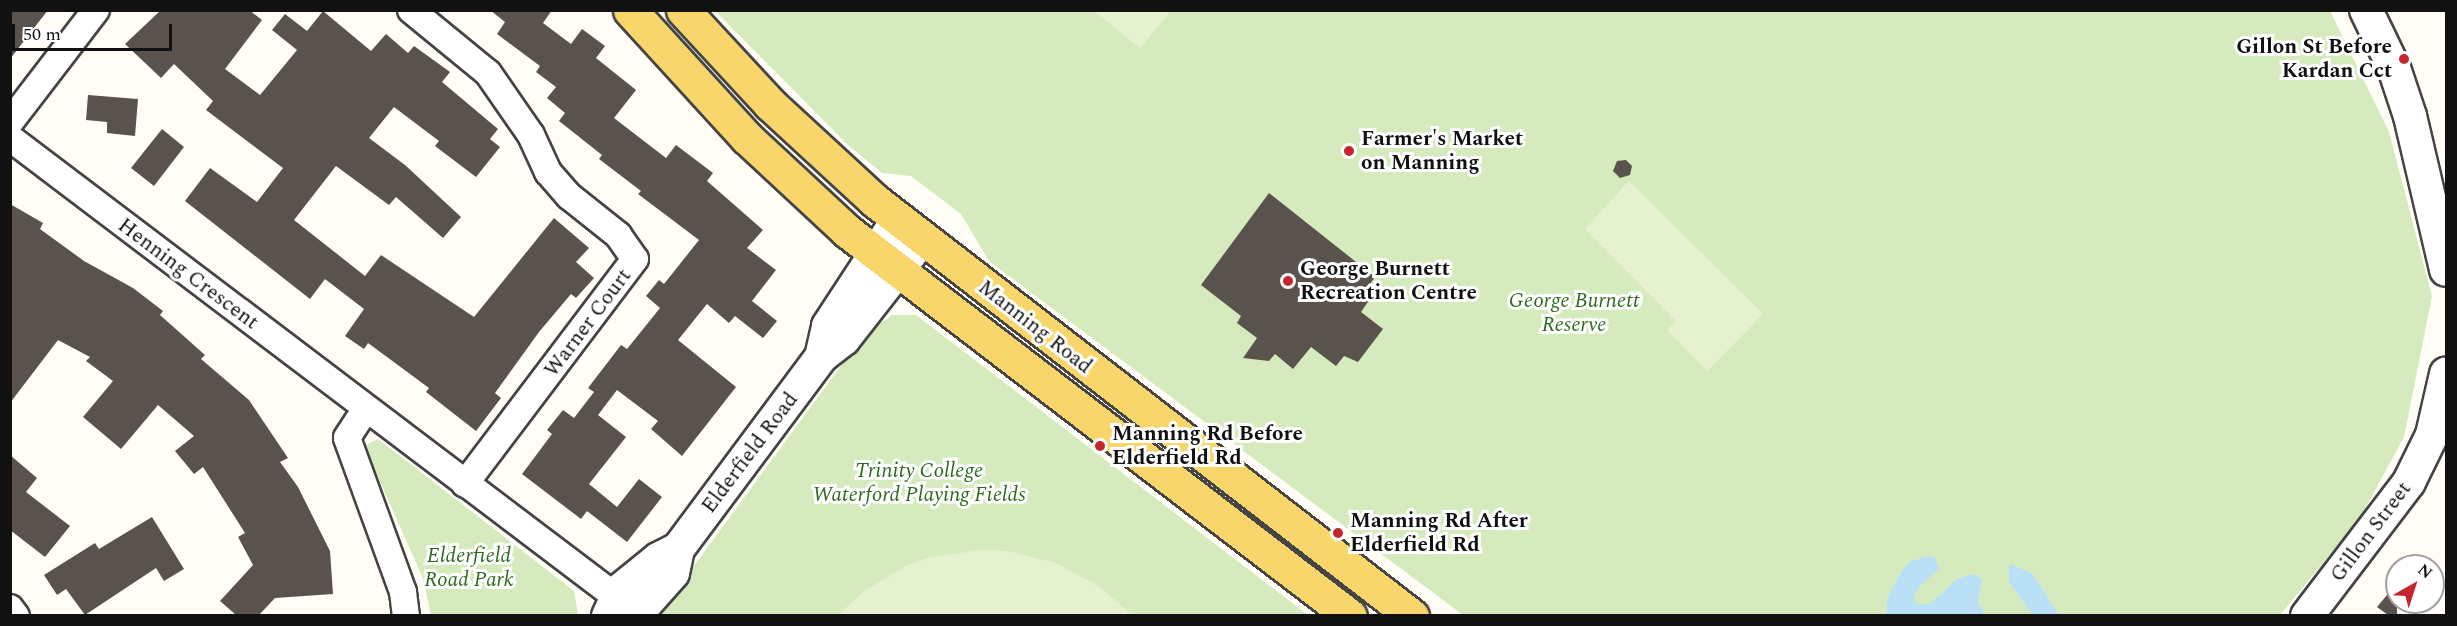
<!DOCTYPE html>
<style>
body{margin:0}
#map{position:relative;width:2457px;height:626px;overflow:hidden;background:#fffdf5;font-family:Spectral,serif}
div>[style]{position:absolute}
.green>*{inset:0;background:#d5ebbd}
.pitch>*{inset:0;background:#e6f2cf}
.water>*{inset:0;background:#b9e0f7}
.building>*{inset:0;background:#5a524d}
.roads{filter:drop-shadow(2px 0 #444) drop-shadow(-2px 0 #444) drop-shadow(0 2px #444) drop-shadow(0 -2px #444)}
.minor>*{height:26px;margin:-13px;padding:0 13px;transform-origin:13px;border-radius:13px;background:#fff}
.tertiary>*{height:32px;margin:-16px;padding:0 16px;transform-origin:16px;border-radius:16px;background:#fff}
.primary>*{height:33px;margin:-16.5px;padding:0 16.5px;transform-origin:16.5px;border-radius:16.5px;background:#f9d66b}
.dots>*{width:16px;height:16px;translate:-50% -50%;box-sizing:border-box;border:3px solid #fff;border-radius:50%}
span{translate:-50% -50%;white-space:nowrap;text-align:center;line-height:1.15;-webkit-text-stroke:6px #fff;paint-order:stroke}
.poi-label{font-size:21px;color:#111;font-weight:700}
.right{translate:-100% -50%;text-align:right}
.left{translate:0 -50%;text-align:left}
.street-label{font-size:21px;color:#111}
.park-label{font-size:21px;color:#2f6b1f;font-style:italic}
.frame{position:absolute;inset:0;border:12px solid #111;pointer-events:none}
.north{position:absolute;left:2385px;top:554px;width:60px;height:60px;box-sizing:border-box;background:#fff;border:2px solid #a0a0a0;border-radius:50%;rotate:39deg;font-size:16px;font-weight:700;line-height:24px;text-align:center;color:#111}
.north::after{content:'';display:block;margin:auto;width:21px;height:27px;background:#c4262e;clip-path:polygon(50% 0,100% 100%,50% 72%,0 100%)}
.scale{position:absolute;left:12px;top:24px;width:160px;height:27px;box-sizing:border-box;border:3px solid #111;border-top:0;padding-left:8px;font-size:18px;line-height:21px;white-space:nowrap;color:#111;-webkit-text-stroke:4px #fff;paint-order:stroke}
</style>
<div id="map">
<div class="green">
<i style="clip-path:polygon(715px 11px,2330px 11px,2389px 132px,2432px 296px,2404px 437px,2360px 518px,2280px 615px,1463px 615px,989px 261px,961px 214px,911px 176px,882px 173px,847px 144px)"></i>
<i style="clip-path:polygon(892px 315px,916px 315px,1308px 615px,657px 616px,863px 336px)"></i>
<i style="clip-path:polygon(378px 439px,574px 591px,578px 615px,431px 615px,423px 578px,364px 446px)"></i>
</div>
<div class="pitch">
<i style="clip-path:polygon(1094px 11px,1171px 11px,1140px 48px)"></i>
<i style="clip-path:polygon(1629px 181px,1763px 314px,1707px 371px,1667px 330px,1676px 321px,1585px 229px)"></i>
<i style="clip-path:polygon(982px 550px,1007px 551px,1056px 563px,1100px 587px,1132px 615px,838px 615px,863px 592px,907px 565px,931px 557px)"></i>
</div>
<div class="water">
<i style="clip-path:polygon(1929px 556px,1935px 558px,1939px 569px,1920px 586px,1914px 595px,1916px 604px,1930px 604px,1957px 579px,1972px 574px,1982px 579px,1978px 602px,1985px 615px,1886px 615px,1887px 599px,1902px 570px,1911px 561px)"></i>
<i style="clip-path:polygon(2009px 564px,2032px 573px,2059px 615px,2033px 615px,2009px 582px)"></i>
</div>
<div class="building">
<i style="clip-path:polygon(10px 10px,48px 10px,10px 59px)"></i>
<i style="clip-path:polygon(161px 10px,249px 10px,262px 20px,225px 69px,260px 95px,297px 50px,272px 30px,285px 14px,307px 31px,323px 11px,371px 51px,386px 34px,408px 53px,414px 46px,450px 72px,442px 82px,498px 129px,490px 139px,500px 147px,476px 177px,435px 146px,439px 141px,394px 107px,369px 138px,405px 165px,461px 217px,443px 238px,396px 197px,389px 205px,336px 166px,294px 220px,365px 276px,381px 255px,474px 317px,554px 218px,589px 248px,576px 262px,594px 278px,576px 298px,571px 294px,539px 332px,495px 393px,501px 398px,476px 431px,426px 392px,429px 388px,368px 343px,364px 349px,345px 336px,364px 309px,325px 279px,310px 299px,185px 201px,210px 168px,257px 202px,283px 168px,206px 110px,213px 101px,174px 64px,161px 78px,125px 44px)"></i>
<i style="clip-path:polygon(490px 10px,552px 10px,543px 23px,571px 44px,582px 29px,605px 46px,596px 58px,636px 90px,614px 118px,666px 158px,676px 145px,713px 173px,707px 181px,763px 230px,747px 248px,776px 270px,752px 301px,777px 321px,763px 338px,735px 316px,729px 323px,707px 304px,678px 340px,736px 387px,682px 456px,651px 429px,658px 421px,617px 390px,598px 415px,626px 437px,589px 484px,617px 507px,639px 479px,662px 497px,627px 542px,587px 511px,581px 519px,522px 474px,552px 434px,547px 430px,563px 410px,574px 418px,594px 392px,588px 388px,621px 345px,627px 349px,660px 308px,646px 296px,659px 280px,664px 284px,699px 240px,638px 194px,641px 191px,599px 159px,602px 155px,559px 121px,565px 113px,547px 98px,556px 87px,536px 72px,540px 66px,497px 34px,505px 22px)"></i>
<i style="clip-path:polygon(88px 95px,138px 99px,135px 136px,107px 133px,107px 122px,86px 120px)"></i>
<i style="clip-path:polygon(162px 129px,184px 147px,154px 186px,131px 168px)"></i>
<i style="clip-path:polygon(1626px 160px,1632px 166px,1630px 175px,1620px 178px,1613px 171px,1617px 161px)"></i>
<i style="clip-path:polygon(1269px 193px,1375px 277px,1365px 291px,1372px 296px,1361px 312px,1383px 329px,1358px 362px,1344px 356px,1336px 366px,1311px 347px,1293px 369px,1275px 354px,1269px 361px,1243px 358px,1257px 338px,1237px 323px,1241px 316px,1201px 285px)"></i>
<i style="clip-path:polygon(10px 204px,43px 223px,40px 229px,84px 261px,133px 288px,163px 311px,160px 315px,205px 355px,201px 359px,249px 400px,288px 458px,280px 462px,298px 487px,330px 551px,333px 594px,275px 598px,259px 615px,236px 615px,220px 601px,253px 565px,238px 537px,245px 533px,203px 467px,194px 474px,175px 451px,194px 436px,158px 405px,121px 449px,83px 417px,113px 381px,86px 361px,90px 357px,58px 340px,10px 403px)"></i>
<i style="clip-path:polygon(10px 455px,37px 478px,26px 492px,70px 526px,45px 557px,10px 530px)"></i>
<i style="clip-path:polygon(152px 517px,184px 569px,164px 581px,156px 568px,85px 615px,66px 589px,57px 595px,44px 575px,95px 543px,99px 549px)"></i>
<i style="clip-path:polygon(2397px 583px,2397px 615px,2388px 615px,2377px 607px)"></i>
</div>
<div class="roads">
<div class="minor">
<i style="left:411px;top:10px;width:99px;rotate:39.3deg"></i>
<i style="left:488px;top:73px;width:75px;rotate:55.3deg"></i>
<i style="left:531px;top:135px;width:41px;rotate:65.3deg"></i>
<i style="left:548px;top:172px;width:32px;rotate:49deg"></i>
<i style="left:569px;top:196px;width:63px;rotate:38.5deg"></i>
<i style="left:618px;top:235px;width:29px;rotate:55deg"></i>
<i style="left:635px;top:259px;width:282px;rotate:127.1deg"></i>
<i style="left:10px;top:122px;width:141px;rotate:-52.5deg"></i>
<i style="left:10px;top:138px;width:780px;rotate:37.13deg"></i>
<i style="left:365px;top:410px;width:33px;rotate:123deg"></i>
<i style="left:347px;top:438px;width:164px;rotate:70deg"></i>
<i style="left:403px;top:592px;width:24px;rotate:83deg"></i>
<i style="left:10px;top:608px;width:10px;rotate:53deg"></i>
</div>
<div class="tertiary">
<i style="left:2366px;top:10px;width:64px;rotate:64.2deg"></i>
<i style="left:2394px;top:68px;width:51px;rotate:71.6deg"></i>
<i style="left:2410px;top:116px;width:158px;rotate:76.8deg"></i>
<i style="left:822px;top:353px;width:28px;rotate:-77deg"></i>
<i style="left:828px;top:326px;width:128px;rotate:-56.8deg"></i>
<i style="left:608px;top:616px;width:29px;rotate:-65deg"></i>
<i style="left:620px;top:590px;width:49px;rotate:-39.2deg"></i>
<i style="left:658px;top:559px;width:22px;rotate:-27deg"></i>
<i style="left:635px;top:616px;width:57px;rotate:-48.5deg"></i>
<i style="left:673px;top:573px;width:25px;rotate:-78deg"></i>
<i style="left:678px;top:549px;width:239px;rotate:-53.3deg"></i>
<i style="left:821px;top:357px;width:29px;rotate:-38deg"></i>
<i style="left:844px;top:339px;width:127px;rotate:-52deg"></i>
<i style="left:2307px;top:616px;width:168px;rotate:-52.7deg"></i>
<i style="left:2409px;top:482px;width:52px;rotate:-63.9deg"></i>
<i style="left:2432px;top:435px;width:63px;rotate:-77.1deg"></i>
</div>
<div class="primary">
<i style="left:630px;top:10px;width:173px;rotate:47.6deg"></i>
<i style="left:747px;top:138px;width:137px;rotate:42.9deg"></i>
<i style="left:847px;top:231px;width:633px;rotate:37.43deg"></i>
<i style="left:683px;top:10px;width:128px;rotate:47.2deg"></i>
<i style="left:770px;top:104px;width:142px;rotate:42.7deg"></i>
<i style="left:874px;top:200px;width:680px;rotate:37.71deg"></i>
</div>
</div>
<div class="dots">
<i style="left:2404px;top:59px;background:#c4262e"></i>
<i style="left:1349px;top:151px;background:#c4262e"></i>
<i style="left:1288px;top:281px;background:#c4262e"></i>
<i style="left:1100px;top:446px;background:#c4262e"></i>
<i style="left:1338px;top:533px;background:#c4262e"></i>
</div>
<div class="poi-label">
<span class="right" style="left:2392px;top:59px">Gillon St Before<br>Kardan Cct</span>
<span class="left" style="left:1361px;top:151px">Farmer's Market<br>on Manning</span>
<span class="left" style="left:1300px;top:281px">George Burnett<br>Recreation Centre</span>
<span class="left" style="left:1112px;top:446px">Manning Rd Before<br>Elderfield Rd</span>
<span class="left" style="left:1350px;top:533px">Manning Rd After<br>Elderfield Rd</span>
</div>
<div class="street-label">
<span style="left:188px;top:274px;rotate:37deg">Henning Crescent</span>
<span style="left:588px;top:323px;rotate:-53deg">Warner Court</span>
<span style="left:1035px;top:327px;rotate:38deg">Manning Road</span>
<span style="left:750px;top:453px;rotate:-53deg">Elderfield Road</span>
<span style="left:2371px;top:532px;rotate:-53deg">Gillon Street</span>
</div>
<div class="park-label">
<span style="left:1574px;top:313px">George Burnett<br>Reserve</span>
<span style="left:919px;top:483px">Trinity College<br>Waterford Playing Fields</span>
<span style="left:469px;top:568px">Elderfield<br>Road Park</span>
</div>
<div class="frame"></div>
<div class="north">N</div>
<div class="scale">50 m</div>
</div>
